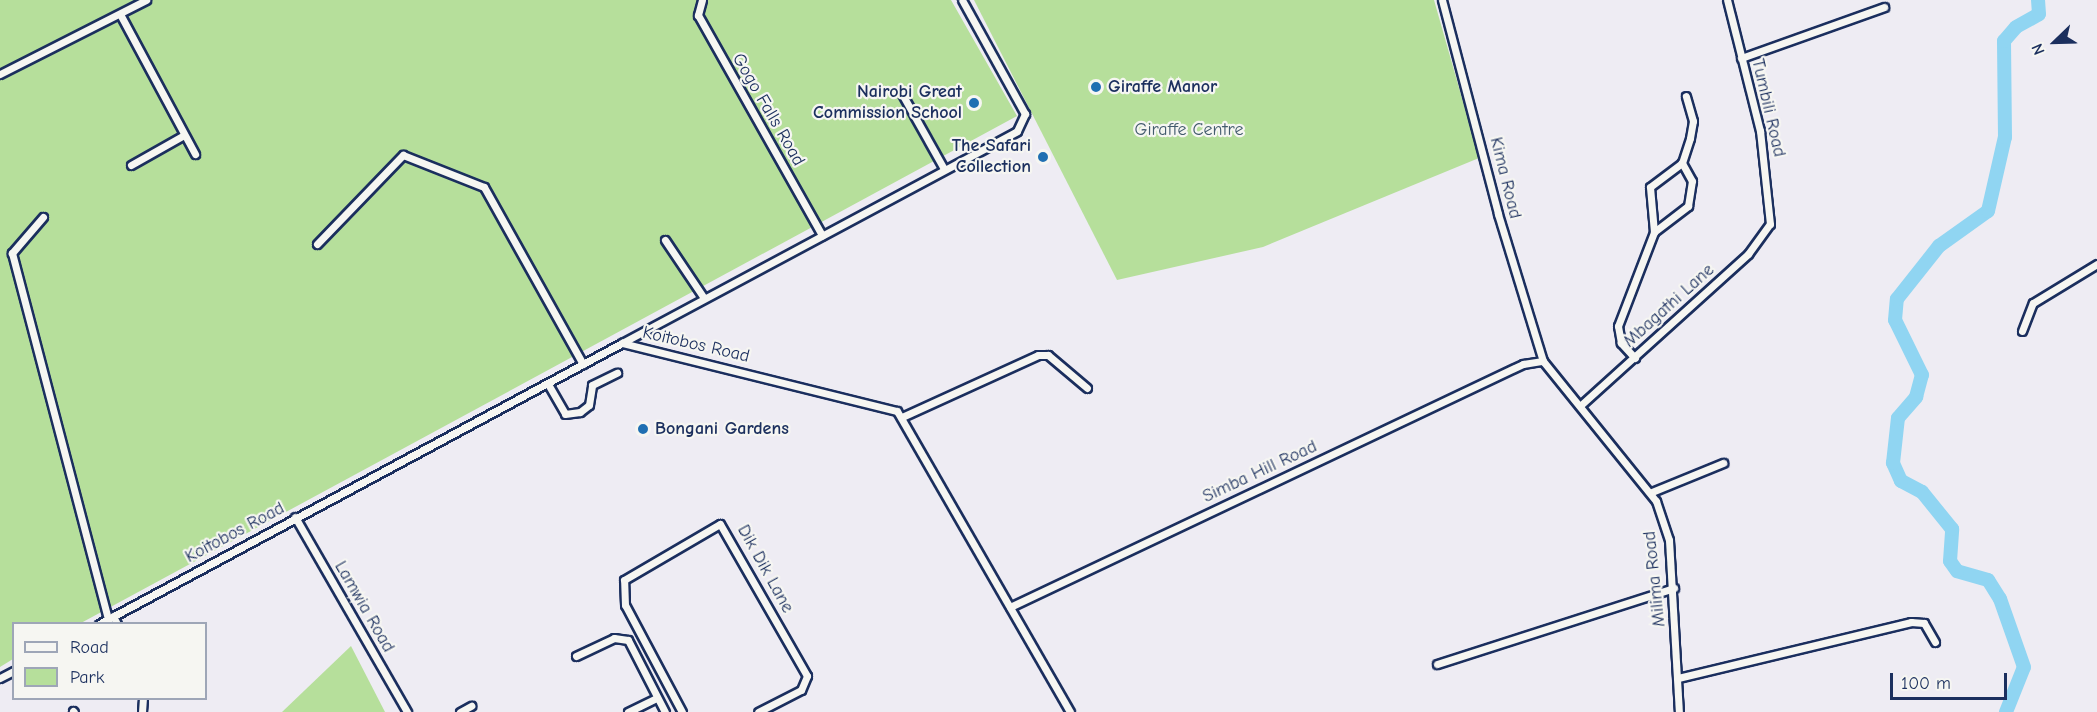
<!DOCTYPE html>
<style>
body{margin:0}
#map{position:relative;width:2097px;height:712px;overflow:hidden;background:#eeecf3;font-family:"Comic Neue",sans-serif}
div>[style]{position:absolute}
.green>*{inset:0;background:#b6df9b}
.river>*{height:14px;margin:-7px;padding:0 7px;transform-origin:7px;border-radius:7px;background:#90d5f2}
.roads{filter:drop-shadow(2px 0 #1b2f5e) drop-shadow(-2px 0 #1b2f5e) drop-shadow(0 2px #1b2f5e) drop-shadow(0 -2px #1b2f5e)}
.street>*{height:7px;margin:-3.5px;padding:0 3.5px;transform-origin:3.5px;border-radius:3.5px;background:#f6f6f2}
.dots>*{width:16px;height:16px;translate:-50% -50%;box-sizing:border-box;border:3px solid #f6f6f2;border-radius:50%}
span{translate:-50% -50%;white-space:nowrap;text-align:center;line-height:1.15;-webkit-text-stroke:4.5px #f6f6f2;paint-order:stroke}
.poi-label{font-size:18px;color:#1b2f5e;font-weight:700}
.left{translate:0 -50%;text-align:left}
.right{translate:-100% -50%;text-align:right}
.street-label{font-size:18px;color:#1b2f5e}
.park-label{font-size:18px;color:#425b6d}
.legend{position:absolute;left:12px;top:622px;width:195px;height:78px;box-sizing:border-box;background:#f6f6f2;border:2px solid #9ea6b7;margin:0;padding:8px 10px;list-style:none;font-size:18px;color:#1b2f5e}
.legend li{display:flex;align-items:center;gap:12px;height:30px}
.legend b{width:30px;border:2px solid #9ea6b7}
.north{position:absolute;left:2025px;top:12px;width:60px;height:60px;-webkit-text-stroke:4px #f6f6f2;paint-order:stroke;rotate:247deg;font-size:16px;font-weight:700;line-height:24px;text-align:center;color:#1b2f5e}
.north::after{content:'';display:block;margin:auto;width:21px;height:27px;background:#1b2f5e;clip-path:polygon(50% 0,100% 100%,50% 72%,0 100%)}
.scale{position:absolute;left:1890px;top:673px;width:117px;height:27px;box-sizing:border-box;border:3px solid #1b2f5e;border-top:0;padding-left:8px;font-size:18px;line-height:21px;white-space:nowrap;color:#1b2f5e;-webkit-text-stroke:4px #f6f6f2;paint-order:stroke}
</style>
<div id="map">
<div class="green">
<i style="clip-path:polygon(0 0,951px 0,1017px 116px,81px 623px,14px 624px,13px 659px,0 667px)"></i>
<i style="clip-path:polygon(974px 0,1434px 0,1479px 158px,1263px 247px,1117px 280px)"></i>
<i style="clip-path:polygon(351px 646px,385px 712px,282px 712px)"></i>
</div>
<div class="river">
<i style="left:2006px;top:712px;width:48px;rotate:-68.2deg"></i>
<i style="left:2024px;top:667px;width:72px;rotate:-109.4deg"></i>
<i style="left:2000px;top:599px;width:22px;rotate:-122deg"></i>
<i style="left:1988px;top:580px;width:32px;rotate:-164deg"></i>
<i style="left:1957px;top:571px;width:12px;rotate:-125deg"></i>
<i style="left:1950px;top:561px;width:32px;rotate:-86deg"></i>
<i style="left:1952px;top:529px;width:48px;rotate:-129deg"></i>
<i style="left:1922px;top:492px;width:24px;rotate:-152deg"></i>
<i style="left:1901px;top:481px;width:20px;rotate:-114deg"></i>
<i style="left:1893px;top:463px;width:45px;rotate:-83.7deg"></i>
<i style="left:1898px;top:418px;width:28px;rotate:-49deg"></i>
<i style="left:1916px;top:397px;width:23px;rotate:-75deg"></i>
<i style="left:1922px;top:375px;width:61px;rotate:-116.1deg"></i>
<i style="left:1895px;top:320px;width:21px;rotate:-85deg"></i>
<i style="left:1897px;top:299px;width:68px;rotate:-51.6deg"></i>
<i style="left:1939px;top:246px;width:60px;rotate:-35.5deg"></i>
<i style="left:1988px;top:211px;width:76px;rotate:-77.1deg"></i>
<i style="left:2005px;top:137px;width:96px;rotate:-90.6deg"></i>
<i style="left:2004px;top:41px;width:18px;rotate:-49deg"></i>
<i style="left:2016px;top:27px;width:26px;rotate:-29deg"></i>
<i style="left:2039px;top:14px;width:14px;rotate:-94deg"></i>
</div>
<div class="roads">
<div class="street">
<i style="left:702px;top:0;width:16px;rotate:105deg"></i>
<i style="left:698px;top:15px;width:253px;rotate:60.6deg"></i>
<i style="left:1442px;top:0;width:221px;rotate:75.3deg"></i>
<i style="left:1498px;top:214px;width:154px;rotate:73deg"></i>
<i style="left:120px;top:14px;width:159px;rotate:61.8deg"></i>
<i style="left:1741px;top:58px;width:152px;rotate:-19.6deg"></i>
<i style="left:0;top:74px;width:164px;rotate:-26.9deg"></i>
<i style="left:901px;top:92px;width:88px;rotate:60.8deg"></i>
<i style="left:131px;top:165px;width:61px;rotate:-29.5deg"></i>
<i style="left:43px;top:217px;width:48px;rotate:130.7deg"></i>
<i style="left:12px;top:253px;width:377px;rotate:75.3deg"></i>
<i style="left:1654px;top:232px;width:43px;rotate:-37.4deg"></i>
<i style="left:1688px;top:206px;width:25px;rotate:-81deg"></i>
<i style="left:1692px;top:181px;width:21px;rotate:-119deg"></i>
<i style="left:665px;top:240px;width:70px;rotate:56.1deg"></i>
<i style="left:317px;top:244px;width:124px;rotate:-46deg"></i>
<i style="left:403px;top:155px;width:87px;rotate:21.6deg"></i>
<i style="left:484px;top:187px;width:203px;rotate:60.8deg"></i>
<i style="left:2022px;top:331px;width:30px;rotate:-69deg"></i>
<i style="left:2033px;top:303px;width:75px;rotate:-31.4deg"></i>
<i style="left:622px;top:343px;width:448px;rotate:-28.2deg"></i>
<i style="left:1017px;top:131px;width:19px;rotate:-65deg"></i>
<i style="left:1025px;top:114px;width:130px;rotate:-118.9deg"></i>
<i style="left:1635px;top:358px;width:21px;rotate:-133deg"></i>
<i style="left:1621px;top:343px;width:17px;rotate:-100deg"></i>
<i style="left:1618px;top:326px;width:101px;rotate:-69deg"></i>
<i style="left:1654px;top:232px;width:45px;rotate:-95.1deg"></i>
<i style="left:1650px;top:187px;width:40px;rotate:-37deg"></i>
<i style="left:1682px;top:163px;width:26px;rotate:-72deg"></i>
<i style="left:1690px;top:138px;width:17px;rotate:-80deg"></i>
<i style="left:1693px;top:121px;width:26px;rotate:-106deg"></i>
<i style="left:548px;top:384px;width:34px;rotate:60deg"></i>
<i style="left:565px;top:414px;width:15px;rotate:-8deg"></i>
<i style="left:580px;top:412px;width:11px;rotate:-38deg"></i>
<i style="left:589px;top:405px;width:20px;rotate:-81deg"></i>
<i style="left:592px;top:385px;width:28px;rotate:-26deg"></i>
<i style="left:1582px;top:404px;width:224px;rotate:-42.1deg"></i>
<i style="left:1748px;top:254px;width:37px;rotate:-54deg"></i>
<i style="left:1770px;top:224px;width:94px;rotate:-96.1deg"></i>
<i style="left:1760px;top:131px;width:135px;rotate:-104.1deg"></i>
<i style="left:902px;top:417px;width:149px;rotate:-24.5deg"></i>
<i style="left:1038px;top:355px;width:10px"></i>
<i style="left:1048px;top:355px;width:51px;rotate:40.2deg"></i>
<i style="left:1652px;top:492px;width:77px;rotate:-22.2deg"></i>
<i style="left:295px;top:517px;width:225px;rotate:60.1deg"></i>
<i style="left:1010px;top:607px;width:568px;rotate:-25.35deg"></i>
<i style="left:1523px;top:364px;width:20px;rotate:-9deg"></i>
<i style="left:1543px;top:361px;width:180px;rotate:51.1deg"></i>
<i style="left:1656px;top:501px;width:41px;rotate:71.6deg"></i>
<i style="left:1669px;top:540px;width:172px;rotate:86.7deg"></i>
<i style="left:113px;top:616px;width:9px;rotate:63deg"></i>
<i style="left:99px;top:624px;width:594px;rotate:-28.25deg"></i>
<i style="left:622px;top:343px;width:283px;rotate:13.9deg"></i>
<i style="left:897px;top:411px;width:347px;rotate:60.1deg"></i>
<i style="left:576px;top:656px;width:42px;rotate:-25.3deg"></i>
<i style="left:614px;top:638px;width:14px;rotate:8deg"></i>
<i style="left:628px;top:640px;width:81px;rotate:62.8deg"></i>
<i style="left:1437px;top:664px;width:249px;rotate:-17.8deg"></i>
<i style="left:0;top:678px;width:16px;rotate:-27deg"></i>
<i style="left:1678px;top:678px;width:240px;rotate:-13.5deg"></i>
<i style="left:1911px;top:622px;width:13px;rotate:4deg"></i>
<i style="left:1924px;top:623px;width:22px;rotate:60deg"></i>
<i style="left:73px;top:711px;width:1px;rotate:45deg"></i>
<i style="left:142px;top:712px;width:14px;rotate:-86deg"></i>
<i style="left:460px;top:712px;width:13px;rotate:-29deg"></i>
<i style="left:628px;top:712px;width:32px;rotate:-26deg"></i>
<i style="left:682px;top:712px;width:121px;rotate:-118deg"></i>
<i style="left:625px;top:605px;width:25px;rotate:-92deg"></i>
<i style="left:624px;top:580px;width:111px;rotate:-30.3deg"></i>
<i style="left:720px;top:524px;width:175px;rotate:60.2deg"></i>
<i style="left:807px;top:676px;width:15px;rotate:113deg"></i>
<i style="left:801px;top:690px;width:48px;rotate:152.9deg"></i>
</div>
</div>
<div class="dots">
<i style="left:1096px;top:87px;background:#1f6fb2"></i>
<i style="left:974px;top:103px;background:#1f6fb2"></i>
<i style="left:1043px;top:157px;background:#1f6fb2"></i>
<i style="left:643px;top:429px;background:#1f6fb2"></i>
</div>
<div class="poi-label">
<span class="left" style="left:1108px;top:87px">Giraffe Manor</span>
<span class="right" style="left:962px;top:103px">Nairobi Great<br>Commission School</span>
<span class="right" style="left:1031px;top:157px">The Safari<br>Collection</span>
<span class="left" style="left:655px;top:429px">Bongani Gardens</span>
</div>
<div class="street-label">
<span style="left:1768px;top:108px;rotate:77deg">Tumbili Road</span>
<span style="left:768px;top:110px;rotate:60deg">Gogo Falls Road</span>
<span style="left:1505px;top:178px;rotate:76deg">Kima Road</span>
<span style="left:1669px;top:306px;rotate:-42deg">Mbagathi Lane</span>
<span style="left:696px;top:345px;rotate:13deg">Koitobos Road</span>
<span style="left:1260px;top:472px;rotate:-25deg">Simba Hill Road</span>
<span style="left:235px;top:533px;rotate:-28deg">Koitobos Road</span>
<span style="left:765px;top:569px;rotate:61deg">Dik Dik Lane</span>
<span style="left:1655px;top:579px;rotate:-96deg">Milima Road</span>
<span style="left:364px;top:607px;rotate:60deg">Lamwia Road</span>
</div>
<div class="park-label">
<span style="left:1189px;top:130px">Giraffe Centre</span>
</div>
<ul class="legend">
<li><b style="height:8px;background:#f6f6f2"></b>Road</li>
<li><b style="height:16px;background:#b6df9b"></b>Park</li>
</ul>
<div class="north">N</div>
<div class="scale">100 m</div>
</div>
